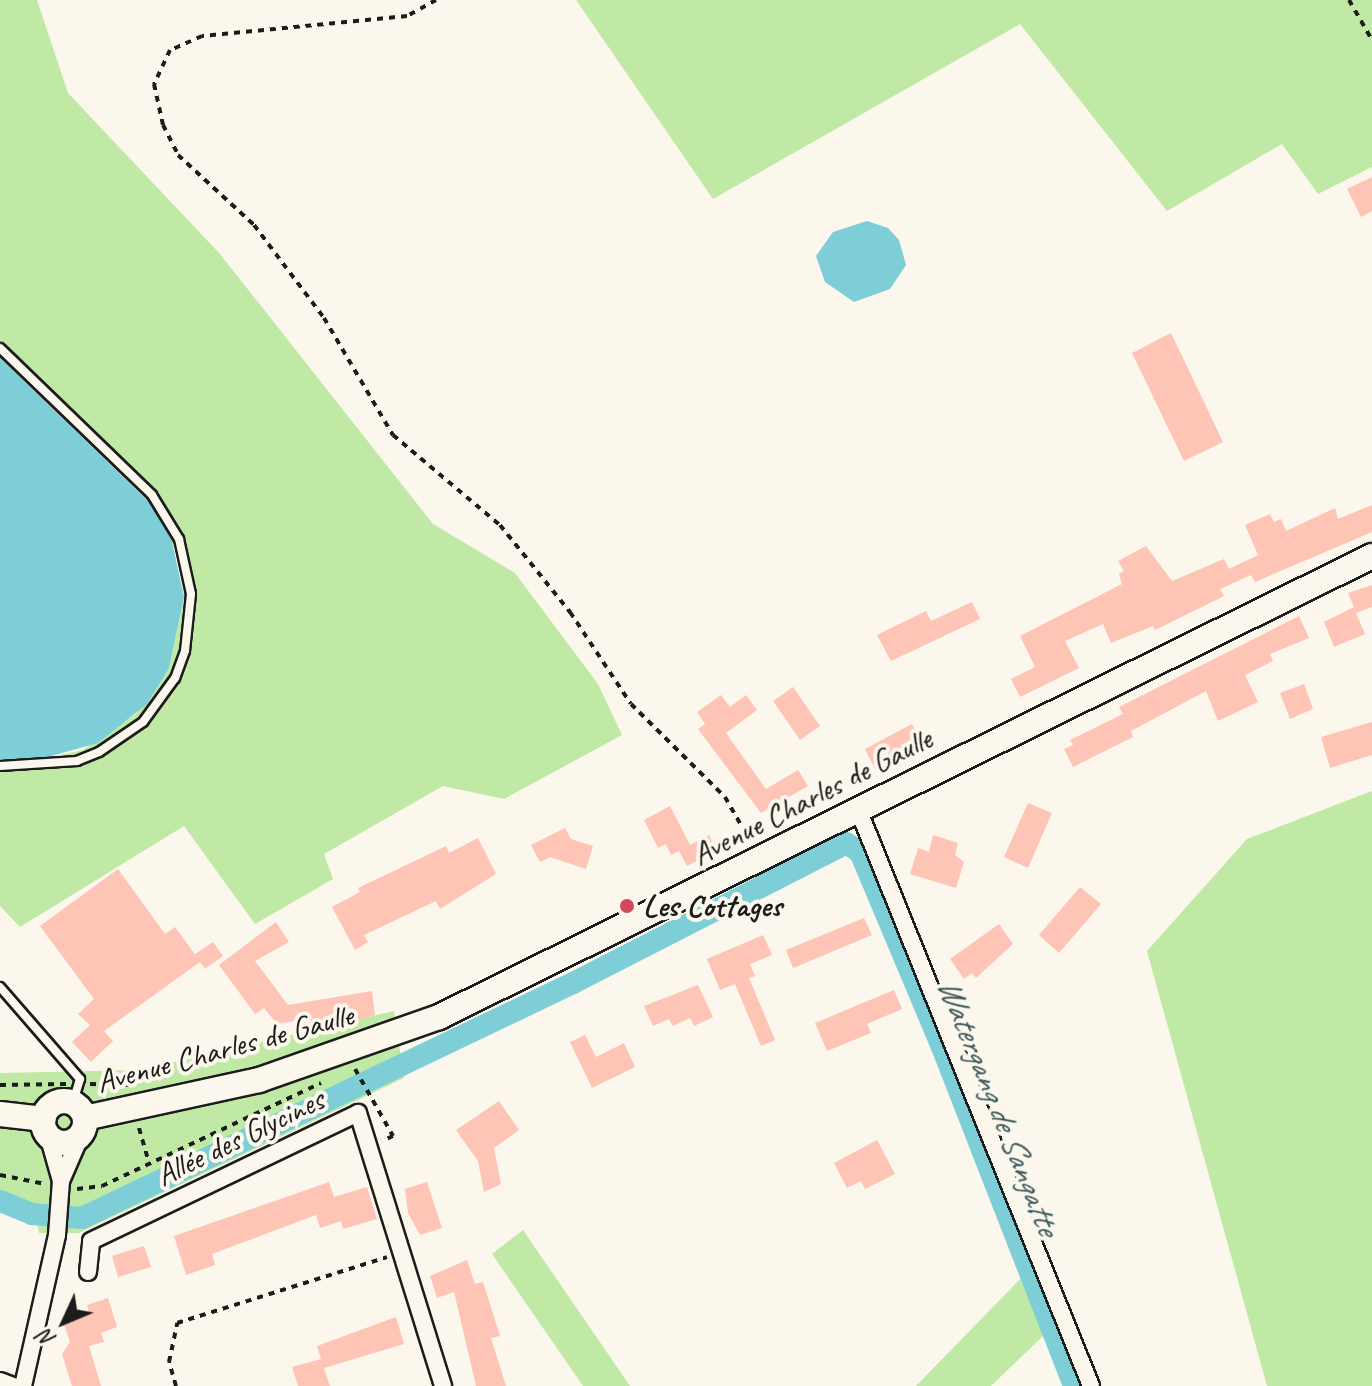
<!DOCTYPE html>
<meta charset="utf-8">
<style>
body{margin:0}
#map{position:relative;width:1372px;height:1386px;overflow:hidden;background:#fbf7ec;font-family:Caveat,sans-serif}
div>[style]{position:absolute}
.green>*{inset:0;background:#c0e9a5}
.water>*{inset:0;background:#7dced6}
.canal>*{height:22px;margin:-11px;padding:0 11px;transform-origin:11px;border-radius:11px;background:#7dced6}
.building>*{inset:0;background:#fec4b5}
.path>*{height:4px;margin-top:-2px;transform-origin:0;background:repeating-linear-gradient(90deg,#1c1c1c 0 6px,transparent 0 12px)}
.roads{filter:drop-shadow(2px 0 #1c1c1c) drop-shadow(-2px 0 #1c1c1c) drop-shadow(0 2px #1c1c1c) drop-shadow(0 -2px #1c1c1c)}
.lane>*{height:8px;margin:-4px;padding:0 4px;transform-origin:4px;border-radius:4px;background:#fbf7ec}
.street>*{height:16px;margin:-8px;padding:0 8px;transform-origin:8px;border-radius:8px;background:#fbf7ec}
.secondary>*{height:24px;margin:-12px;padding:0 12px;transform-origin:12px;border-radius:12px;background:#fbf7ec}
.secondary>.ring{margin:-12px;padding:0;box-sizing:content-box;background:none;border:24px solid #fbf7ec;border-radius:50%}
.dots>*{width:22px;height:22px;translate:-50% -50%;box-sizing:border-box;border:4px solid #fbf7ec;border-radius:50%}
span{translate:-50% -50%;white-space:nowrap;text-align:center;line-height:1.15;-webkit-text-stroke:8px #fbf7ec;paint-order:stroke}
.street-label{font-size:32px;color:#1c1c1c}
.poi-label{font-size:32px;color:#1c1c1c;font-weight:700}
.left{translate:0 -50%;text-align:left}
.water-label{font-size:34px;color:#3e5a5d;font-style:italic}
.north{position:absolute;left:24px;top:1282px;width:80px;height:80px;-webkit-text-stroke:6px #fbf7ec;paint-order:stroke;rotate:226deg;font-size:22px;font-weight:700;line-height:32px;text-align:center;color:#1c1c1c}
.north::after{content:'';display:block;margin:auto;width:28px;height:36px;background:#1c1c1c;clip-path:polygon(50% 0,100% 100%,50% 72%,0 100%)}
</style>
<div id="map">
<div class="green">
<i style="clip-path:polygon(0 0,37px 0,68px 93px,220px 254px,433px 524px,515px 573px,598px 684px,622px 735px,504px 799px,443px 786px,324px 854px,333px 879px,255px 924px,184px 826px,20px 927px,0 906px,0 759px,33px 761px,83px 750px,136px 714px,169px 668px,184px 597px,178px 556px,162px 519px,128px 477px,0 358px)"></i>
<i style="clip-path:polygon(576px 0,1372px 0,1372px 167px,1318px 194px,1282px 144px,1167px 211px,1020px 24px,713px 199px)"></i>
<i style="clip-path:polygon(1372px 791px,1372px 1386px,1267px 1386px,1147px 951px,1247px 839px)"></i>
<i style="clip-path:polygon(394px 1011px,404px 1078px,79px 1233px,39px 1233px,34px 1207px,0 1193px,0 1073px,140px 1070px)"></i>
<i style="clip-path:polygon(523px 1230px,630px 1386px,583px 1386px,492px 1254px)"></i>
<i style="clip-path:polygon(1023px 1276px,1047px 1332px,991px 1386px,916px 1386px)"></i>
</div>
<div class="water">
<i style="clip-path:polygon(867px 221px,888px 228px,899px 240px,906px 265px,890px 289px,854px 302px,825px 282px,816px 256px,833px 232px)"></i>
<i style="clip-path:polygon(0 358px,149px 502px,171px 537px,184px 597px,169px 668px,147px 704px,98px 743px,33px 761px,0 759px)"></i>
</div>
<div class="canal">
<i style="left:0;top:1201px;width:35px;rotate:22deg"></i>
<i style="left:32px;top:1214px;width:50px;rotate:4.6deg"></i>
<i style="left:82px;top:1218px;width:544px;rotate:-25.58deg"></i>
<i style="left:573px;top:983px;width:307px;rotate:-27.1deg"></i>
<i style="left:846px;top:843px;width:17px;rotate:33deg"></i>
<i style="left:860px;top:852px;width:212px;rotate:67.2deg"></i>
<i style="left:942px;top:1047px;width:364px;rotate:68.7deg"></i>
</div>
<div class="building">
<i style="clip-path:polygon(1372px 177px,1372px 211px,1361px 217px,1347px 189px)"></i>
<i style="clip-path:polygon(1171px 333px,1223px 442px,1184px 461px,1132px 353px)"></i>
<i style="clip-path:polygon(1372px 505px,1372px 532px,1255px 582px,1251px 575px,1220px 589px,1224px 596px,1155px 630px,1153px 626px,1111px 643px,1103px 624px,1065px 641px,1079px 668px,1020px 697px,1011px 679px,1035px 667px,1020px 636px,1122px 584px,1119px 574px,1124px 571px,1118px 561px,1146px 546px,1172px 581px,1224px 559px,1229px 569px,1258px 555px,1245px 525px,1270px 514px,1274px 522px,1281px 519px,1286px 531px,1335px 508px,1338px 519px)"></i>
<i style="clip-path:polygon(1372px 585px,1372px 607px,1356px 613px,1365px 634px,1334px 647px,1324px 622px,1354px 607px,1348px 593px)"></i>
<i style="clip-path:polygon(972px 602px,980px 619px,891px 661px,877px 635px,926px 611px,931px 621px)"></i>
<i style="clip-path:polygon(1299px 616px,1309px 638px,1270px 654px,1273px 661px,1245px 675px,1258px 702px,1218px 721px,1206px 691px,1131px 731px,1133px 737px,1073px 767px,1064px 749px,1073px 745px,1070px 740px,1123px 714px,1119px 707px)"></i>
<i style="clip-path:polygon(1304px 684px,1313px 709px,1290px 719px,1280px 693px)"></i>
<i style="clip-path:polygon(793px 687px,820px 726px,800px 740px,773px 701px)"></i>
<i style="clip-path:polygon(721px 695px,730px 707px,746px 695px,757px 710px,726px 733px,766px 789px,798px 770px,808px 786px,761px 813px,698px 729px,705px 724px,697px 712px)"></i>
<i style="clip-path:polygon(1372px 722px,1372px 755px,1330px 768px,1321px 737px)"></i>
<i style="clip-path:polygon(912px 724px,923px 745px,875px 769px,865px 749px)"></i>
<i style="clip-path:polygon(1028px 803px,1052px 813px,1028px 868px,1004px 857px)"></i>
<i style="clip-path:polygon(670px 806px,690px 845px,709px 835px,716px 851px,687px 866px,679px 851px,671px 855px,666px 844px,658px 848px,644px 820px)"></i>
<i style="clip-path:polygon(565px 828px,571px 839px,593px 846px,586px 869px,550px 857px,540px 862px,531px 845px)"></i>
<i style="clip-path:polygon(933px 835px,958px 843px,955px 855px,964px 862px,956px 888px,910px 874px,918px 848px,929px 852px)"></i>
<i style="clip-path:polygon(478px 838px,496px 874px,440px 909px,436px 901px,364px 935px,368px 942px,355px 950px,332px 907px,360px 892px,358px 888px,446px 846px,449px 853px)"></i>
<i style="clip-path:polygon(118px 869px,165px 934px,175px 927px,199px 960px,195px 954px,213px 942px,223px 956px,205px 969px,200px 962px,104px 1031px,113px 1041px,91px 1062px,72px 1042px,90px 1025px,78px 1014px,94px 999px,40px 926px)"></i>
<i style="clip-path:polygon(1080px 887px,1101px 904px,1059px 953px,1039px 935px)"></i>
<i style="clip-path:polygon(864px 918px,872px 935px,793px 968px,786px 950px)"></i>
<i style="clip-path:polygon(276px 922px,289px 942px,255px 961px,288px 1005px,372px 991px,375px 1015px,309px 1034px,300px 1020px,277px 1024px,264px 1008px,255px 1014px,219px 965px)"></i>
<i style="clip-path:polygon(999px 924px,1013px 944px,976px 978px,972px 973px,964px 979px,950px 959px)"></i>
<i style="clip-path:polygon(763px 935px,772px 955px,750px 964px,755px 976px,749px 978px,775px 1040px,761px 1046px,735px 984px,720px 990px,707px 959px)"></i>
<i style="clip-path:polygon(698px 985px,713px 1017px,694px 1026px,690px 1018px,673px 1026px,669px 1019px,653px 1026px,644px 1006px)"></i>
<i style="clip-path:polygon(894px 990px,902px 1009px,867px 1024px,871px 1033px,827px 1051px,815px 1023px)"></i>
<i style="clip-path:polygon(585px 1035px,596px 1057px,624px 1043px,635px 1067px,592px 1088px,570px 1042px)"></i>
<i style="clip-path:polygon(499px 1101px,519px 1130px,494px 1148px,501px 1184px,484px 1192px,478px 1161px,456px 1130px)"></i>
<i style="clip-path:polygon(877px 1140px,895px 1174px,865px 1189px,861px 1181px,847px 1188px,834px 1163px)"></i>
<i style="clip-path:polygon(329px 1182px,334px 1197px,367px 1187px,377px 1219px,343px 1229px,341px 1221px,320px 1228px,316px 1215px,212px 1254px,215px 1265px,186px 1275px,174px 1236px)"></i>
<i style="clip-path:polygon(427px 1182px,442px 1228px,420px 1235px,408px 1213px,405px 1189px)"></i>
<i style="clip-path:polygon(144px 1246px,151px 1267px,118px 1277px,112px 1256px)"></i>
<i style="clip-path:polygon(467px 1260px,475px 1284px,483px 1282px,500px 1336px,491px 1338px,506px 1386px,476px 1386px,454px 1292px,437px 1298px,430px 1276px)"></i>
<i style="clip-path:polygon(108px 1298px,117px 1327px,101px 1333px,104px 1342px,89px 1346px,101px 1386px,72px 1386px,62px 1354px,70px 1342px,63px 1321px,89px 1313px,87px 1305px)"></i>
<i style="clip-path:polygon(396px 1317px,404px 1344px,324px 1368px,330px 1386px,298px 1386px,292px 1367px,321px 1359px,317px 1346px)"></i>
</div>
<div class="path">
<i style="left:436px;top:0;width:33px;rotate:151deg"></i>
<i style="left:407px;top:16px;width:206px;rotate:174.4deg"></i>
<i style="left:202px;top:36px;width:35px;rotate:156deg"></i>
<i style="left:170px;top:50px;width:38px;rotate:115deg"></i>
<i style="left:154px;top:84px;width:42px;rotate:77.6deg"></i>
<i style="left:163px;top:125px;width:34px;rotate:63deg"></i>
<i style="left:178px;top:155px;width:103px;rotate:42.6deg"></i>
<i style="left:254px;top:225px;width:116px;rotate:53deg"></i>
<i style="left:324px;top:318px;width:136px;rotate:59.5deg"></i>
<i style="left:393px;top:435px;width:140px;rotate:40.1deg"></i>
<i style="left:500px;top:525px;width:112px;rotate:51.2deg"></i>
<i style="left:570px;top:612px;width:110px;rotate:56.5deg"></i>
<i style="left:631px;top:704px;width:132px;rotate:44.7deg"></i>
<i style="left:725px;top:797px;width:48px;rotate:60.3deg"></i>
<i style="left:1349px;top:0;width:46px;rotate:60.1deg"></i>
<i style="left:355px;top:1069px;width:77px;rotate:60.4deg"></i>
<i style="left:393px;top:1136px;width:12px;rotate:156deg"></i>
<i style="left:90px;top:1084px;width:40px;rotate:1.4deg"></i>
<i style="left:0;top:1085px;width:66px;rotate:-0.9deg"></i>
<i style="left:139px;top:1128px;width:37px;rotate:74deg"></i>
<i style="left:0;top:1175px;width:46px;rotate:11.3deg"></i>
<i style="left:77px;top:1189px;width:25px;rotate:-7deg"></i>
<i style="left:102px;top:1186px;width:242px;rotate:-25.2deg"></i>
<i style="left:176px;top:1386px;width:25px;rotate:-106deg"></i>
<i style="left:169px;top:1362px;width:40px;rotate:-78deg"></i>
<i style="left:177px;top:1323px;width:220px;rotate:-17.4deg"></i>
</div>
<div class="roads">
<div class="lane">
<i style="left:0;top:348px;width:211px;rotate:44deg"></i>
<i style="left:152px;top:495px;width:52px;rotate:58.5deg"></i>
<i style="left:179px;top:539px;width:56px;rotate:77.7deg"></i>
<i style="left:191px;top:594px;width:57px;rotate:96deg"></i>
<i style="left:185px;top:651px;width:29px;rotate:110deg"></i>
<i style="left:175px;top:678px;width:54px;rotate:126deg"></i>
<i style="left:143px;top:722px;width:53px;rotate:145.7deg"></i>
<i style="left:99px;top:752px;width:24px;rotate:158deg"></i>
<i style="left:77px;top:761px;width:77px;rotate:176.3deg"></i>
<i style="left:0;top:987px;width:122px;rotate:49deg"></i>
<i style="left:80px;top:1079px;width:24px;rotate:107deg"></i>
</div>
<div class="street">
<i style="left:858px;top:809px;width:622px;rotate:68.01deg"></i>
<i style="left:61px;top:1181px;width:50px;rotate:-66.5deg"></i>
<i style="left:88px;top:1272px;width:31px;rotate:-84deg"></i>
<i style="left:91px;top:1241px;width:296px;rotate:-25.6deg"></i>
<i style="left:358px;top:1113px;width:286px;rotate:72.7deg"></i>
<i style="left:0;top:1381px;width:14px;rotate:21deg"></i>
<i style="left:23px;top:1386px;width:155px;rotate:-77.3deg"></i>
<i style="left:57px;top:1235px;width:54px;rotate:-85.8deg"></i>
<i style="left:61px;top:1181px;width:48px;rotate:-105.8deg"></i>
</div>
<div class="secondary">
<i class="ring" style="left:43px;top:1101px;width:18px;height:18px"></i>
<i style="left:0;top:1114px;width:44px;rotate:6.5deg"></i>
<i style="left:85px;top:1118px;width:178px;rotate:-12.3deg"></i>
<i style="left:259px;top:1080px;width:191px;rotate:-19.3deg"></i>
<i style="left:439px;top:1017px;width:1041px;rotate:-26.29deg"></i>
</div>
</div>
<div class="dots">
<i style="left:627px;top:906px;background:#d1495b"></i>
</div>
<div class="street-label">
<span style="left:812px;top:797px;rotate:-27deg">Avenue Charles de Gaulle</span>
<span style="left:225px;top:1049px;rotate:-15deg">Avenue Charles de Gaulle</span>
<span style="left:240px;top:1138px;rotate:-26deg">Allée des Glycines</span>
</div>
<div class="poi-label">
<span class="left" style="left:643px;top:906px">Les Cottages</span>
</div>
<div class="water-label">
<span style="left:999px;top:1106px;rotate:68deg">Watergang de Sangatte</span>
</div>
<div class="north">N</div>
</div>
